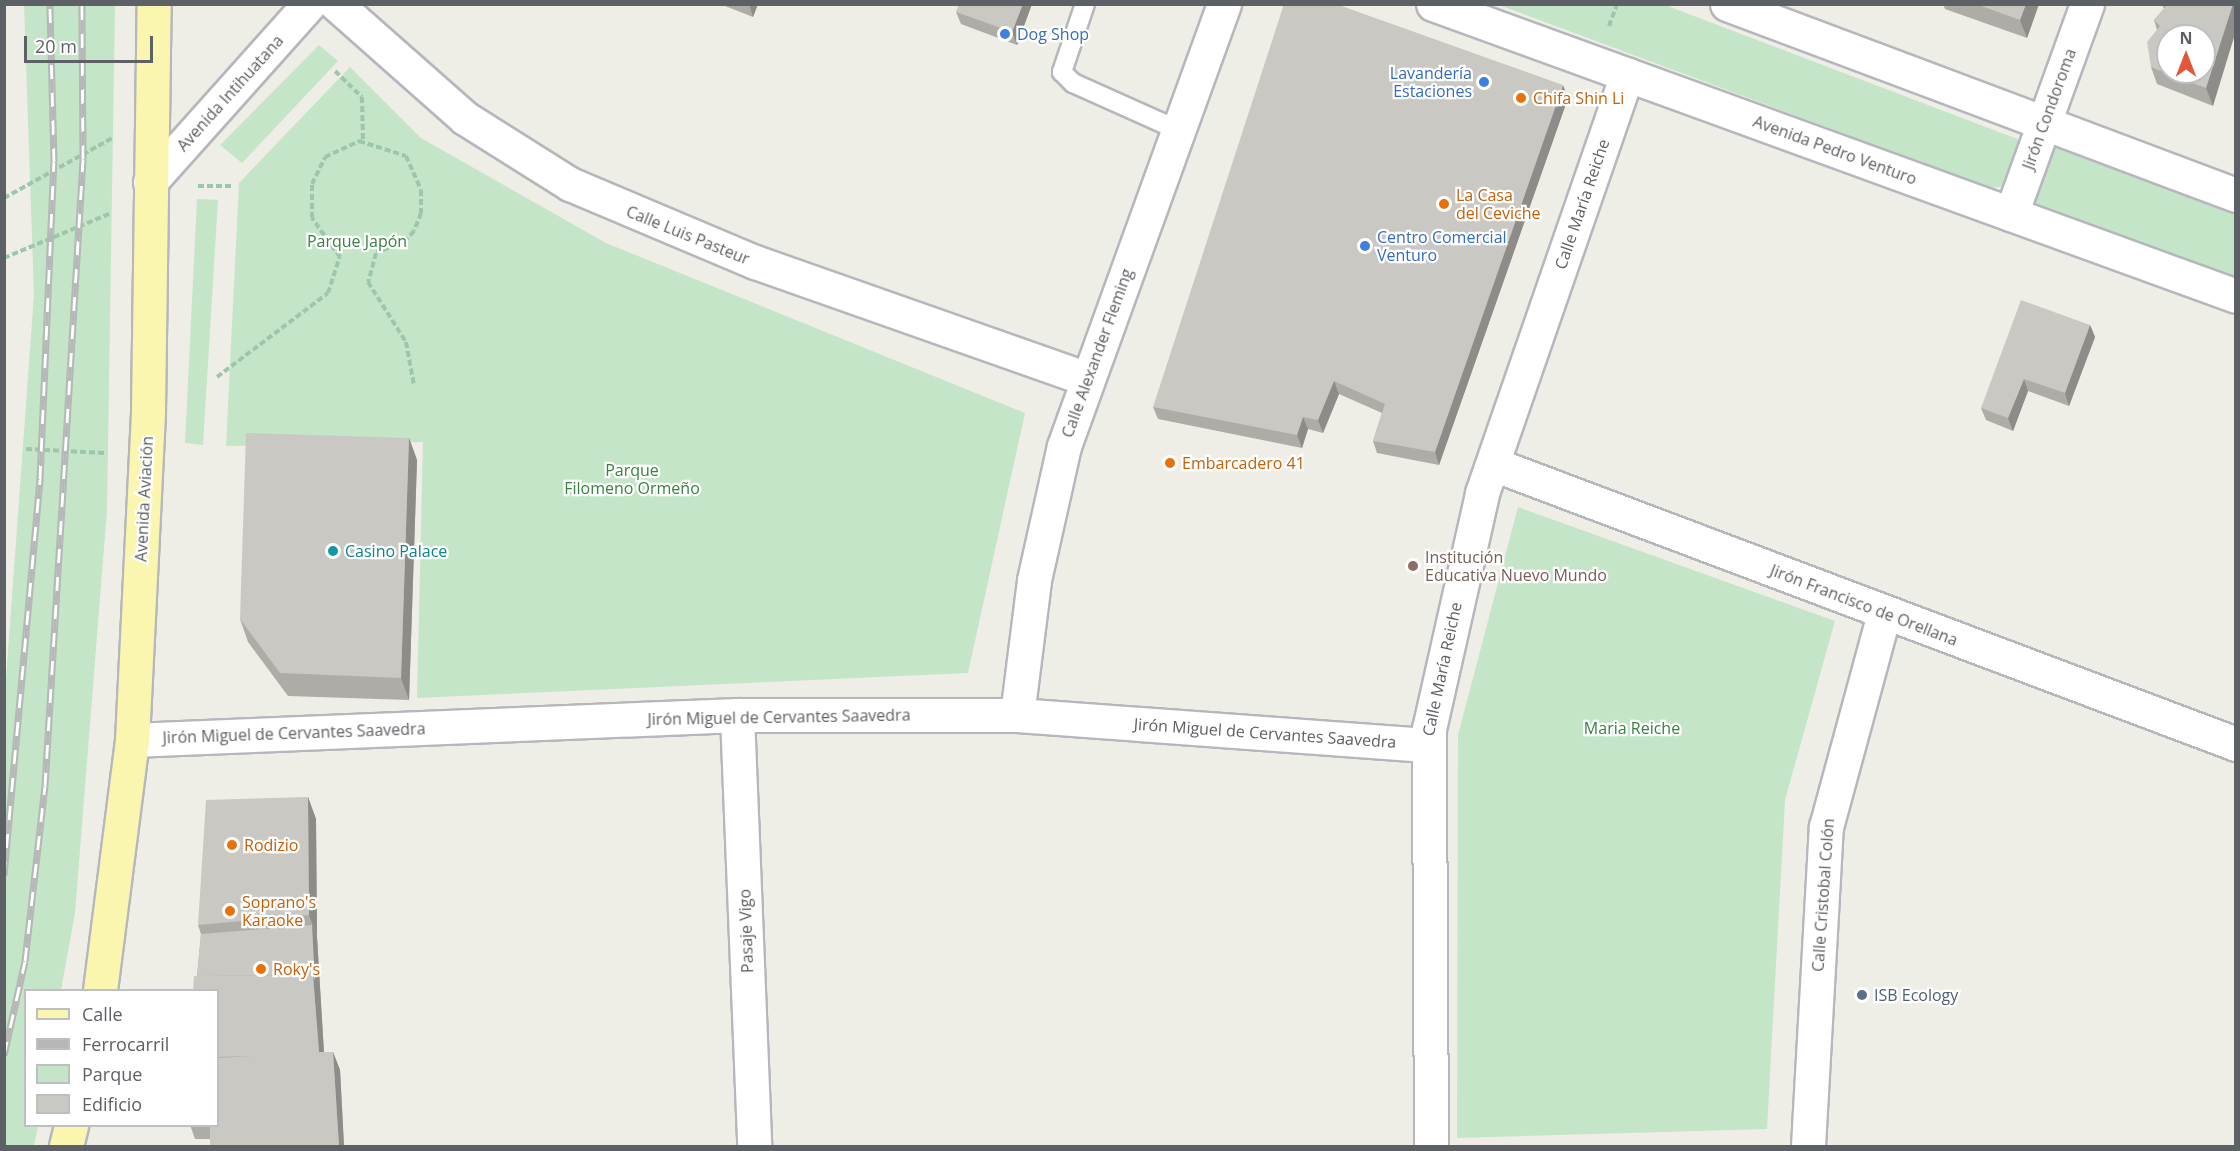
<!DOCTYPE html>
<meta charset="utf-8">
<style>
body{margin:0}
#map{position:relative;width:2240px;height:1151px;overflow:hidden;background:#efeee6;font-family:"Open Sans",sans-serif}
div>[style]{position:absolute}
.green>*{inset:0;background:#c4e5c7}
.path>*{height:4px;margin-top:-2px;transform-origin:0;background:repeating-linear-gradient(90deg,#9dc6ac 0 6px,transparent 0 9px)}
.roads{filter:drop-shadow(2px 0 #b6b7bc) drop-shadow(-2px 0 #b6b7bc) drop-shadow(0 2px #b6b7bc) drop-shadow(0 -2px #b6b7bc)}
.lane>*{height:18px;margin:-9px;padding:0 9px;transform-origin:9px;border-radius:9px;background:#fff}
.street>*{height:33px;margin:-16.5px;padding:0 16.5px;transform-origin:16.5px;border-radius:16.5px;background:#fff}
.secondary>*{height:33px;margin:-16.5px;padding:0 16.5px;transform-origin:16.5px;border-radius:16.5px;background:#fff}
.primary>*{height:33px;margin:-16.5px;padding:0 16.5px;transform-origin:16.5px;border-radius:16.5px;background:#fbf6af}
.rail>*{height:7px;margin-top:-3.5px;transform-origin:0;background:repeating-linear-gradient(90deg,#fff 0 14px,#b6b7b7 0 28px);box-sizing:border-box;border-block:2px solid #b6b7b7}
.wall>*{inset:0;background:#aeaca7}
.shaded-wall>*{inset:0;background:#8d8c88}
.building>*{inset:0;background:#cac8c2}
.dots>*{width:16px;height:16px;translate:-50% -50%;box-sizing:border-box;border:3px solid #fff;border-radius:50%}
span{translate:-50% -50%;white-space:nowrap;text-align:center;line-height:1.15;-webkit-text-stroke:4.5px #fff;paint-order:stroke}
.shop-label{font-size:16px;color:#366cbe}
.left{translate:0 -50%;text-align:left}
.right{translate:-100% -50%;text-align:right}
.street-label{font-size:16px;color:#5d6065}
.food-label{font-size:16px;color:#c56008}
.park-label{font-size:16px;color:#388142}
.culture-label{font-size:16px;color:#0d838f}
.education-label{font-size:16px;color:#785e54}
.service-label{font-size:16px;color:#4e5e75}
.frame{position:absolute;inset:0;border:6px solid #5d6065;pointer-events:none}
.legend{position:absolute;left:24px;top:989px;width:195px;height:138px;box-sizing:border-box;background:#fff;border:2px solid #bebfc1;margin:0;padding:8px 10px;list-style:none;font-size:18px;color:#5d6065}
.legend li{display:flex;align-items:center;gap:12px;height:30px}
.legend b{width:30px;border:2px solid #bebfc1}
.north{position:absolute;left:2156px;top:24px;width:60px;height:60px;box-sizing:border-box;background:#fff;border:2px solid #bebfc1;border-radius:50%;rotate:0deg;font-size:16px;font-weight:700;line-height:24px;text-align:center;color:#5d6065}
.north::after{content:'';display:block;margin:auto;width:21px;height:27px;background:#e25639;clip-path:polygon(50% 0,100% 100%,50% 72%,0 100%)}
.scale{position:absolute;left:24px;top:36px;width:129px;height:27px;box-sizing:border-box;border:3px solid #5d6065;border-top:0;padding-left:8px;font-size:18px;line-height:21px;white-space:nowrap;color:#5d6065;-webkit-text-stroke:4px #fff;paint-order:stroke}
</style>
<div id="map">
<div class="green">
<i style="clip-path:polygon(24px 5px,115px 5px,107px 510px,75px 913px,61px 990px,26px 990px,26px 1126px,38px 1126px,34px 1146px,5px 1146px,4px 706px,34px 294px)"></i>
<i style="clip-path:polygon(1499px 5px,1665px 5px,2020px 140px,2026px 160px,2007px 186px,1990px 188px)"></i>
<i style="clip-path:polygon(319px 45px,338px 61px,242px 163px,220px 145px)"></i>
<i style="clip-path:polygon(350px 67px,421px 138px,606px 243px,1025px 413px,968px 673px,417px 698px,423px 442px,226px 446px,239px 183px)"></i>
<i style="clip-path:polygon(2058px 147px,2076px 148px,2235px 205px,2235px 284px,2039px 211px,2031px 201px,2044px 152px)"></i>
<i style="clip-path:polygon(197px 199px,218px 200px,203px 445px,185px 443px)"></i>
<i style="clip-path:polygon(1518px 507px,1835px 621px,1785px 800px,1767px 1129px,1457px 1138px,1458px 735px)"></i>
</div>
<div class="path">
<i style="left:1609px;top:26px;width:23px;rotate:-70deg"></i>
<i style="left:335px;top:71px;width:37px;rotate:44deg"></i>
<i style="left:362px;top:97px;width:45px;rotate:88.7deg"></i>
<i style="left:198px;top:186px;width:36px"></i>
<i style="left:4px;top:198px;width:126px;rotate:-29deg"></i>
<i style="left:4px;top:258px;width:116px;rotate:-22.8deg"></i>
<i style="left:217px;top:377px;width:139px;rotate:-37.1deg"></i>
<i style="left:328px;top:293px;width:38px;rotate:-72deg"></i>
<i style="left:340px;top:257px;width:48px;rotate:-125.7deg"></i>
<i style="left:312px;top:218px;width:34px;rotate:-90deg"></i>
<i style="left:312px;top:184px;width:30px;rotate:-64deg"></i>
<i style="left:325px;top:157px;width:38px;rotate:-25deg"></i>
<i style="left:359px;top:141px;width:49px;rotate:17.7deg"></i>
<i style="left:406px;top:156px;width:37px;rotate:66deg"></i>
<i style="left:421px;top:190px;width:23px;rotate:90deg"></i>
<i style="left:421px;top:213px;width:19px;rotate:111deg"></i>
<i style="left:414px;top:231px;width:13px;rotate:132deg"></i>
<i style="left:405px;top:241px;width:31px;rotate:158deg"></i>
<i style="left:376px;top:253px;width:30px;rotate:105deg"></i>
<i style="left:368px;top:282px;width:71px;rotate:57.7deg"></i>
<i style="left:406px;top:342px;width:44px;rotate:79.5deg"></i>
<i style="left:26px;top:449px;width:79px;rotate:2.9deg"></i>
</div>
<div class="roads">
<div class="lane">
<i style="left:1085px;top:4px;width:72px;rotate:108.7deg"></i>
<i style="left:1062px;top:72px;width:16px;rotate:45deg"></i>
<i style="left:1073px;top:83px;width:115px;rotate:24.1deg"></i>
</div>
<div class="street">
<i style="left:336px;top:4px;width:172px;rotate:41.5deg"></i>
<i style="left:465px;top:118px;width:124px;rotate:32.2deg"></i>
<i style="left:570px;top:184px;width:201px;rotate:22.9deg"></i>
<i style="left:755px;top:262px;width:352px;rotate:19.4deg"></i>
<i style="left:2011px;top:214px;width:223px;rotate:-70.1deg"></i>
<i style="left:1493px;top:464px;width:794px;rotate:20.65deg"></i>
<i style="left:737px;top:715px;width:431px;rotate:87.7deg"></i>
<i style="left:1017px;top:715px;width:136px;rotate:-82.8deg"></i>
<i style="left:1034px;top:580px;width:137px;rotate:-77.4deg"></i>
<i style="left:1064px;top:446px;width:470px;rotate:-70.1deg"></i>
<i style="left:132px;top:740px;width:606px;rotate:-2.37deg"></i>
<i style="left:737px;top:715px;width:280px"></i>
<i style="left:1017px;top:715px;width:410px;rotate:4.2deg"></i>
<i style="left:1431px;top:1146px;width:417px;rotate:-90.3deg"></i>
<i style="left:1429px;top:729px;width:242px;rotate:-77.3deg"></i>
<i style="left:1482px;top:493px;width:443px;rotate:-70.9deg"></i>
<i style="left:1808px;top:1146px;width:320px;rotate:-86.8deg"></i>
<i style="left:1826px;top:827px;width:221px;rotate:-74.8deg"></i>
</div>
<div class="secondary">
<i style="left:1433px;top:4px;width:854px;rotate:19.98deg"></i>
<i style="left:1727px;top:4px;width:544px;rotate:20.57deg"></i>
<i style="left:150px;top:182px;width:239px;rotate:-48.2deg"></i>
</div>
<div class="primary">
<i style="left:100px;top:990px;width:252px;rotate:-82.7deg"></i>
<i style="left:132px;top:740px;width:330px;rotate:-87.2deg"></i>
<i style="left:148px;top:410px;width:406px;rotate:-89.2deg"></i>
<i style="left:66px;top:1146px;width:21px;rotate:-76deg"></i>
</div>
</div>
<div class="rail">
<i style="left:4px;top:875px;width:398px;rotate:-84.8deg"></i>
<i style="left:40px;top:479px;width:317px;rotate:-87.5deg"></i>
<i style="left:54px;top:162px;width:158px;rotate:-91.5deg"></i>
<i style="left:4px;top:1055px;width:96px;rotate:-77.4deg"></i>
<i style="left:25px;top:961px;width:176px;rotate:-83.5deg"></i>
<i style="left:45px;top:786px;width:628px;rotate:-86.53deg"></i>
<i style="left:83px;top:159px;width:155px;rotate:-90.4deg"></i>
</div>
<div class="wall">
<i style="clip-path:polygon(720px 4px,758px 4px,753px 17px)"></i>
<i style="clip-path:polygon(1032px 4px,1017px 45px,961px 24px,956px 12px)"></i>
<i style="clip-path:polygon(1943px 4px,2039px 4px,2027px 38px,1945px 9px)"></i>
<i style="clip-path:polygon(2162px 4px,2235px 4px,2213px 106px,2157px 84px,2151px 67px,2157px 30px,2154px 20px,2164px 9px)"></i>
<i style="clip-path:polygon(1568px 98px,1439px 465px,1377px 453px,1373px 441px,1382px 413px,1339px 394px,1323px 433px,1308px 429px,1302px 448px,1158px 419px,1153px 407px)"></i>
<i style="clip-path:polygon(2090px 325px,2095px 337px,2069px 406px,2028px 391px,2013px 431px,1986px 420px,1981px 408px)"></i>
<i style="clip-path:polygon(409px 438px,417px 460px,409px 700px,288px 696px,248px 642px,240px 619px)"></i>
<i style="clip-path:polygon(308px 797px,316px 819px,317px 937px,324px 1052px,333px 1052px,340px 1070px,344px 1146px,210px 1146px,210px 1139px,195px 1139px,190px 1125px,218px 1125px,218px 990px,197px 976px,201px 934px,198px 925px)"></i>
</div>
<div class="shaded-wall">
<i style="clip-path:polygon(749px 4px,758px 4px,753px 17px)"></i>
<i style="clip-path:polygon(1023px 4px,1032px 4px,1017px 45px,1012px 32px)"></i>
<i style="clip-path:polygon(2026px 4px,2039px 4px,2027px 38px,2020px 20px)"></i>
<i style="clip-path:polygon(2233px 4px,2235px 4px,2235px 34px,2213px 106px,2206px 88px)"></i>
<i style="clip-path:polygon(1563px 85px,1568px 98px,1439px 465px,1435px 452px)"></i>
<i style="clip-path:polygon(2090px 325px,2095px 337px,2069px 406px,2065px 393px)"></i>
<i style="clip-path:polygon(2024px 379px,2028px 391px,2013px 431px,2008px 418px)"></i>
<i style="clip-path:polygon(1334px 381px,1339px 394px,1323px 433px,1318px 420px)"></i>
<i style="clip-path:polygon(1303px 417px,1308px 429px,1302px 448px,1297px 435px)"></i>
<i style="clip-path:polygon(409px 438px,417px 460px,409px 700px,401px 678px)"></i>
<i style="clip-path:polygon(308px 797px,316px 819px,317px 937px,309px 915px)"></i>
<i style="clip-path:polygon(312px 925px,317px 937px,325px 1070px,319px 1052px,313px 975px)"></i>
<i style="clip-path:polygon(333px 1052px,340px 1070px,344px 1146px,339px 1146px)"></i>
</div>
<div class="building">
<i style="clip-path:polygon(959px 4px,1023px 4px,1012px 32px,956px 12px)"></i>
<i style="clip-path:polygon(1284px 4px,1336px 4px,1563px 85px,1435px 452px,1373px 441px,1385px 404px,1334px 381px,1318px 420px,1303px 417px,1297px 435px,1153px 407px)"></i>
<i style="clip-path:polygon(1976px 4px,2026px 4px,2020px 20px)"></i>
<i style="clip-path:polygon(evenodd,2165px 4px,2233px 4px,2206px 88px,2151px 67px,2147px 42px,2160px 26px,2154px 20px,2166px 6px,2165px 4px,2168px 36px,2204px 36px,2204px 72px,2168px 72px,2168px 36px)"></i>
<i style="clip-path:polygon(2021px 300px,2090px 325px,2065px 393px,2024px 379px,2008px 418px,1981px 408px)"></i>
<i style="clip-path:polygon(246px 433px,409px 438px,401px 678px,280px 673px,240px 619px)"></i>
<i style="clip-path:polygon(308px 797px,309px 915px,198px 925px,206px 800px)"></i>
<i style="clip-path:polygon(312px 925px,315px 981px,313px 975px,197px 976px,201px 934px)"></i>
<i style="clip-path:polygon(313px 975px,319px 1052px,333px 1052px,339px 1146px,210px 1146px,210px 1125px,218px 1125px,218px 1058px,254px 1056px,218px 1057px,218px 990px,193px 990px,194px 976px)"></i>
</div>
<div class="dots">
<i style="left:1005px;top:34px;background:#3f7fe0"></i>
<i style="left:1484px;top:82px;background:#3f7fe0"></i>
<i style="left:1521px;top:98px;background:#e8710a"></i>
<i style="left:1444px;top:204px;background:#e8710a"></i>
<i style="left:1365px;top:246px;background:#3f7fe0"></i>
<i style="left:1170px;top:463px;background:#e8710a"></i>
<i style="left:333px;top:551px;background:#0f9aa8"></i>
<i style="left:1413px;top:566px;background:#8d6e63"></i>
<i style="left:232px;top:845px;background:#e8710a"></i>
<i style="left:230px;top:911px;background:#e8710a"></i>
<i style="left:261px;top:969px;background:#e8710a"></i>
<i style="left:1862px;top:995px;background:#5c6f8a"></i>
</div>
<div class="shop-label">
<span class="left" style="left:1017px;top:34px">Dog Shop</span>
<span class="right" style="left:1472px;top:82px">Lavandería<br>Estaciones</span>
<span class="left" style="left:1377px;top:246px">Centro Comercial<br>Venturo</span>
</div>
<div class="street-label">
<span style="left:230px;top:93px;rotate:-48deg">Avenida Intihuatana</span>
<span style="left:2049px;top:109px;rotate:-70deg">Jirón Condoroma</span>
<span style="left:1835px;top:150px;rotate:20deg">Avenida Pedro Venturo</span>
<span style="left:1582px;top:204px;rotate:-71deg">Calle María Reiche</span>
<span style="left:688px;top:235px;rotate:22deg">Calle Luis Pasteur</span>
<span style="left:1097px;top:353px;rotate:-70deg">Calle Alexander Fleming</span>
<span style="left:144px;top:499px;rotate:-87deg">Avenida Aviación</span>
<span style="left:1864px;top:605px;rotate:21deg">Jirón Francisco de Orellana</span>
<span style="left:1442px;top:669px;rotate:-78deg">Calle María Reiche</span>
<span style="left:779px;top:717px;rotate:-1deg">Jirón Miguel de Cervantes Saavedra</span>
<span style="left:294px;top:733px;rotate:-2deg">Jirón Miguel de Cervantes Saavedra</span>
<span style="left:1265px;top:733px;rotate:4deg">Jirón Miguel de Cervantes Saavedra</span>
<span style="left:1823px;top:895px;rotate:-86deg">Calle Cristobal Colón</span>
<span style="left:746px;top:931px;rotate:-92deg">Pasaje Vigo</span>
</div>
<div class="food-label">
<span class="left" style="left:1533px;top:98px">Chifa Shin Li</span>
<span class="left" style="left:1456px;top:204px">La Casa<br>del Ceviche</span>
<span class="left" style="left:1182px;top:463px">Embarcadero 41</span>
<span class="left" style="left:244px;top:845px">Rodizio</span>
<span class="left" style="left:242px;top:911px">Soprano's<br>Karaoke</span>
<span class="left" style="left:273px;top:969px">Roky's</span>
</div>
<div class="park-label">
<span style="left:357px;top:241px">Parque Japón</span>
<span style="left:632px;top:479px">Parque<br>Filomeno Ormeño</span>
<span style="left:1632px;top:728px">Maria Reiche</span>
</div>
<div class="culture-label">
<span class="left" style="left:345px;top:551px">Casino Palace</span>
</div>
<div class="education-label">
<span class="left" style="left:1425px;top:566px">Institución<br>Educativa Nuevo Mundo</span>
</div>
<div class="service-label">
<span class="left" style="left:1874px;top:995px">ISB Ecology</span>
</div>
<div class="frame"></div>
<ul class="legend">
<li><b style="height:8px;background:#fbf6af"></b>Calle</li>
<li><b style="height:8px;background:#b6b7b7"></b>Ferrocarril</li>
<li><b style="height:16px;background:#c4e5c7"></b>Parque</li>
<li><b style="height:16px;background:#cac8c2"></b>Edificio</li>
</ul>
<div class="north">N</div>
<div class="scale">20 m</div>
</div>
